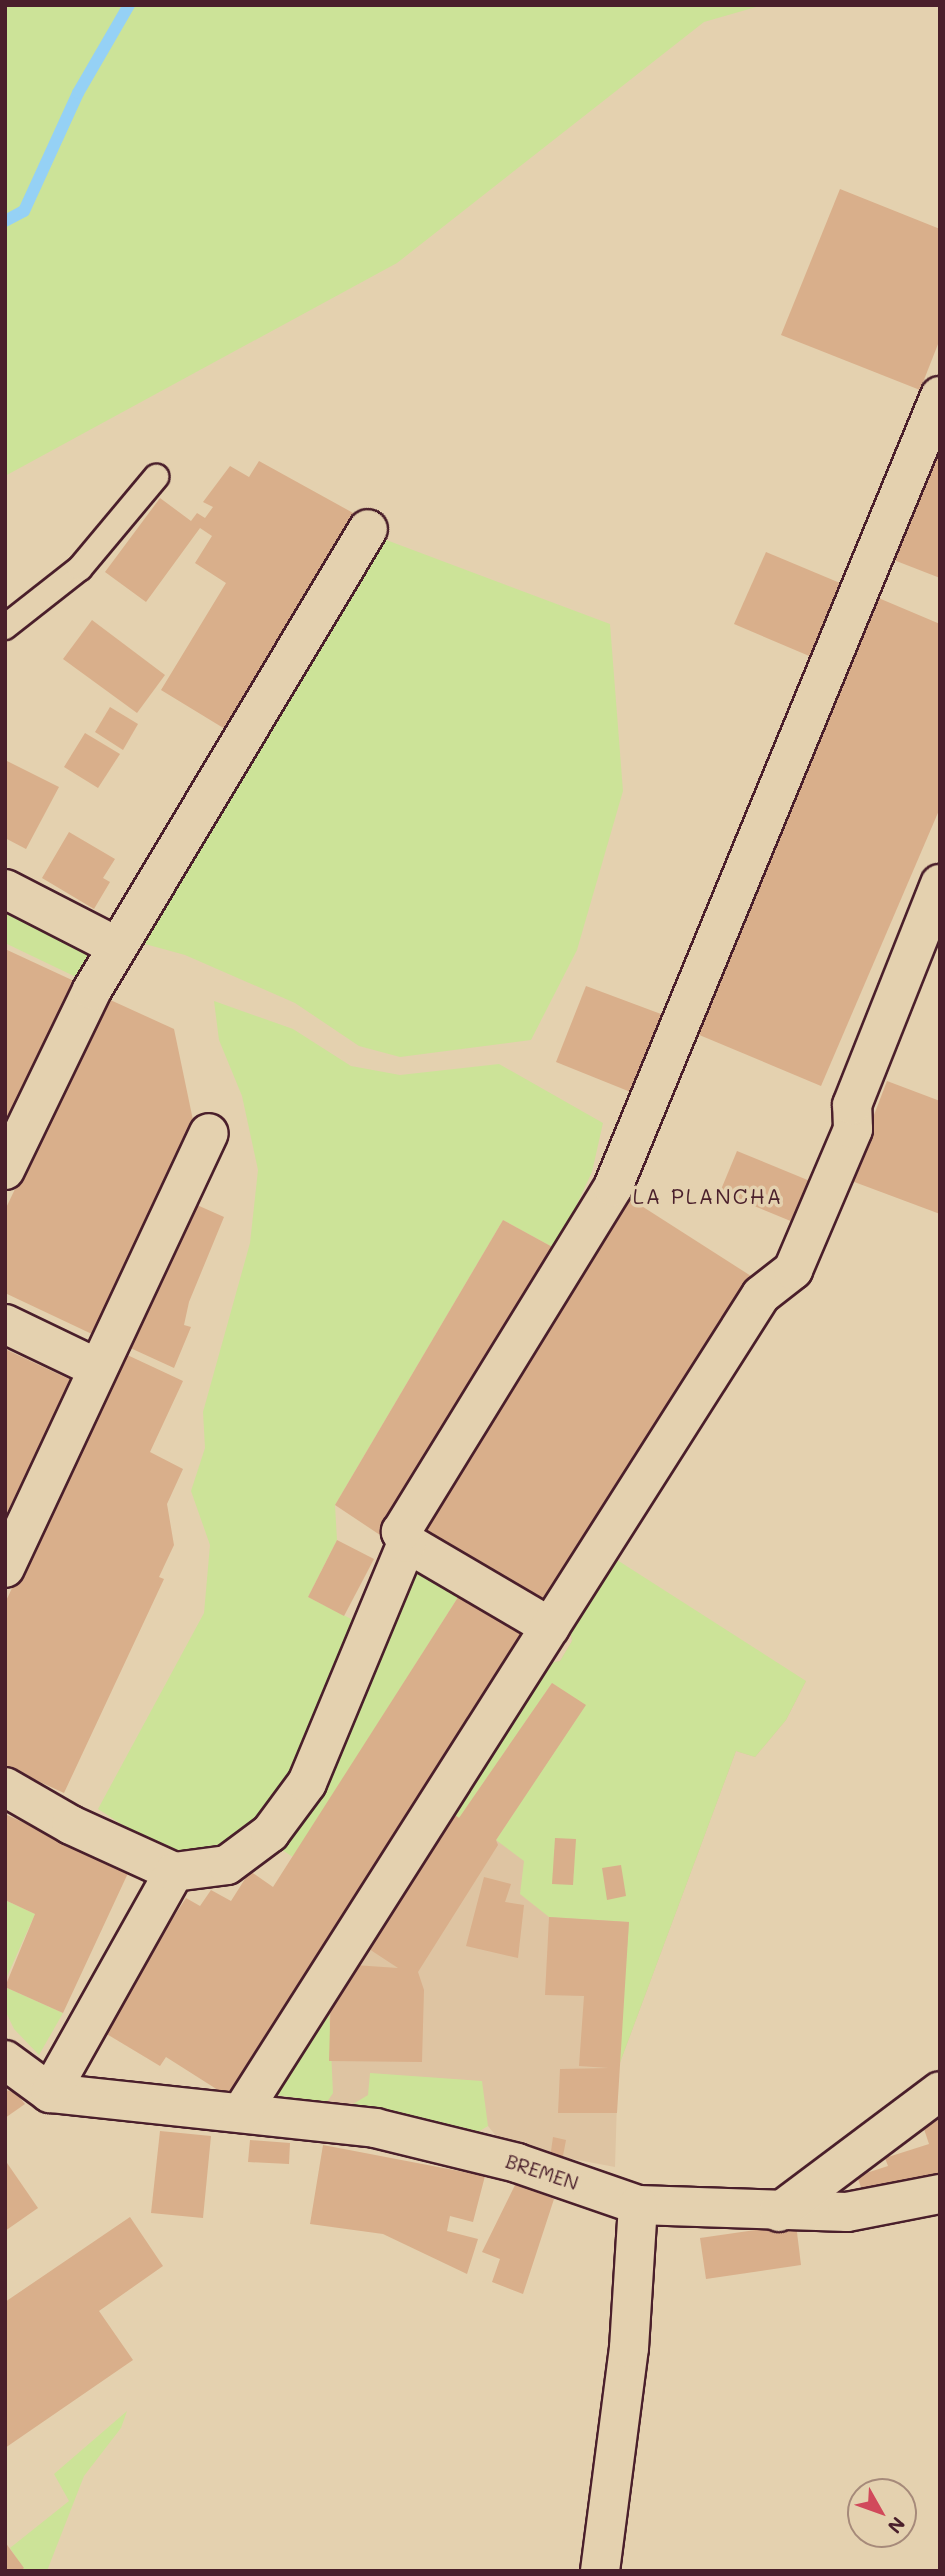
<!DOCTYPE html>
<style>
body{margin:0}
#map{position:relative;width:945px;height:2576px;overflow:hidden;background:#e4d1af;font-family:Mali,sans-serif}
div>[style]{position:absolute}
.built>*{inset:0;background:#dec4a2}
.green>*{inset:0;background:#cce398}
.stream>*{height:12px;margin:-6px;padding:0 6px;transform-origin:6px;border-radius:6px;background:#95d1f5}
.building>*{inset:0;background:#d9af8b}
.roads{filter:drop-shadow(2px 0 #4a1f2b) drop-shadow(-2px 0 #4a1f2b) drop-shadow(0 2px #4a1f2b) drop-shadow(0 -2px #4a1f2b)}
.lane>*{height:24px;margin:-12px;padding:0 12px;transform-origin:12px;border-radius:12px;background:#e4d1af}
.street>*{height:38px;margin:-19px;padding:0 19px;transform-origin:19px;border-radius:19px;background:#e4d1af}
span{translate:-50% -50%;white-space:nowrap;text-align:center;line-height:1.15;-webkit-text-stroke:7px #e4d1af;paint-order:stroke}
.street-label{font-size:19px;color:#4a1f2b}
.neighbourhood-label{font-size:21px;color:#4a1f2b;letter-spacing:2px}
.frame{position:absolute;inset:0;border:7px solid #4a1f2b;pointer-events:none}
.north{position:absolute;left:847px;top:2478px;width:70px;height:70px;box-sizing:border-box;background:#e4d1af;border:2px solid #a68a7a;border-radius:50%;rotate:130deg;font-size:19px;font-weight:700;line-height:28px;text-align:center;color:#4a1f2b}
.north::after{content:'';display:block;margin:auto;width:24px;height:32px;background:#d1495b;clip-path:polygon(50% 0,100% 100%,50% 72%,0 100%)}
</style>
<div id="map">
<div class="built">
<i style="clip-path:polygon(570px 1628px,806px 1681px,786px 1720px,755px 1757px,736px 1751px,618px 2068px,615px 2167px,504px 2146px,488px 2126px,275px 2095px,550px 1663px,560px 1661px,572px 1641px)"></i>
</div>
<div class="green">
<i style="clip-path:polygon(5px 5px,763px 5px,704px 22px,397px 263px,5px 476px)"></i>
<i style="clip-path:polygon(381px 538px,610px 624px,623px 791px,577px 950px,531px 1040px,400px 1057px,359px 1046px,295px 1003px,185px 955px,134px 941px)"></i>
<i style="clip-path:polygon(5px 910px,93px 952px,78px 978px,5px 943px)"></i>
<i style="clip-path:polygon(214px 1001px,293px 1029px,351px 1066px,400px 1075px,499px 1064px,603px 1123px,592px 1172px,556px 1249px,503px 1220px,335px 1505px,337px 1540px,308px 1597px,361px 1624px,298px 1779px,223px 1854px,192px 1856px,163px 1851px,98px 1809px,204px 1613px,210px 1545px,191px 1491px,205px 1448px,203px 1412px,250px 1243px,258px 1170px,242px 1096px,219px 1040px)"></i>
<i style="clip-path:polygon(614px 1558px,806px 1681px,786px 1720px,755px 1757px,736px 1751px,618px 2068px,629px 1922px,549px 1917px,520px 1894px,524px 1861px,496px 1840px,585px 1705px,552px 1683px,459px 1818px,452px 1813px,539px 1678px,550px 1663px,560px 1661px,572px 1641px,570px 1628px)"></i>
<i style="clip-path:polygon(425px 1571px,462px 1591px,293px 1857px,273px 1844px,411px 1575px)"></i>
<i style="clip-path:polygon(5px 1900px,35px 1914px,5px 1981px)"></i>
<i style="clip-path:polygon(5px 1987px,63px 2013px,39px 2055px,14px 2029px,5px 2010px)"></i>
<i style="clip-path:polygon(329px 2007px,333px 2093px,327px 2102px,275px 2095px)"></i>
<i style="clip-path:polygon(370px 2073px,482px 2081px,488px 2126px,473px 2135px,349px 2114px,350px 2106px,368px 2095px)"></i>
<i style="clip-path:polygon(127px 2411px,121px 2428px,84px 2476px,47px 2571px,20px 2571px,23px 2568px,10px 2548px,69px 2501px,54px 2474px)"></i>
</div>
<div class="stream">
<i style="left:5px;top:221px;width:21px;rotate:-28deg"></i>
<i style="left:24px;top:211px;width:130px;rotate:-65.4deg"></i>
<i style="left:78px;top:93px;width:102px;rotate:-59.9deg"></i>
</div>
<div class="building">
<i style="clip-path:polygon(840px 189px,940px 229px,940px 339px,920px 390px,781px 335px)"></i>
<i style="clip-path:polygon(940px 422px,940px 578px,886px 557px)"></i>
<i style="clip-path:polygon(259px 461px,355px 514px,225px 729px,161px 690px,226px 583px,195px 563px,212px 536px,200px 528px,146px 602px,105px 572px,160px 498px,191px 521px,197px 513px,205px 518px,213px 507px,203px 502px,230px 466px,249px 477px)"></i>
<i style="clip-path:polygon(766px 552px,852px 588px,821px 661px,734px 624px)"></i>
<i style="clip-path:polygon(869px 594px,940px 624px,940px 808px,821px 1086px,685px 1029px)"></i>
<i style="clip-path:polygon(92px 620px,165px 675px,137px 713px,63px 659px)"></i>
<i style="clip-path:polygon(110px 707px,138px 724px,123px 750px,95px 732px)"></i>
<i style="clip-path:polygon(85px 733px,120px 754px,98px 788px,64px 767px)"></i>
<i style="clip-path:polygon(5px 760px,59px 787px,26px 849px,5px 838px)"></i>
<i style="clip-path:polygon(69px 832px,115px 859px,103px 878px,110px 882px,94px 909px,42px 878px)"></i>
<i style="clip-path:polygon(5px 949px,74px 981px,5px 1125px)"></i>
<i style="clip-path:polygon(586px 986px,669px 1017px,638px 1095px,556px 1062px)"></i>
<i style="clip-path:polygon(106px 998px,174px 1029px,194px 1125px,94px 1335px,5px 1293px,5px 1210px)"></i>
<i style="clip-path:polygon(887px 1081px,940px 1101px,940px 1214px,849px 1180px)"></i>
<i style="clip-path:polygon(737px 1151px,810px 1181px,793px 1222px,720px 1192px)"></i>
<i style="clip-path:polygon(626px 1196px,751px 1276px,540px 1609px,415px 1529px)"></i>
<i style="clip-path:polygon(188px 1201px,224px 1217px,189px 1302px,184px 1325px,191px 1327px,174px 1368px,126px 1346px)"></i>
<i style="clip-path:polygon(503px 1220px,556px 1249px,386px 1539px,335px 1505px)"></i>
<i style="clip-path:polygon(5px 1349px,71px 1380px,5px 1517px)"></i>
<i style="clip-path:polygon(123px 1353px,183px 1381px,150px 1452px,183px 1469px,167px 1504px,174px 1545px,159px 1577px,164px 1579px,64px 1793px,5px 1766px,5px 1603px)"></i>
<i style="clip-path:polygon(337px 1540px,374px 1559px,344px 1616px,308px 1597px)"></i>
<i style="clip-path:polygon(462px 1591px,524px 1630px,229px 2097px,166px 2057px,160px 2066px,100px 2030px,186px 1898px,200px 1906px,211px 1890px,231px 1901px,250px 1871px,273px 1887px)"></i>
<i style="clip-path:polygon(552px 1683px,586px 1705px,496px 1840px,498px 1845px,418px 1972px,424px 1990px,422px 2062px,329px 2061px,331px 1988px,345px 1989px,354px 1965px,398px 1968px,366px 1947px,452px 1813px,459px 1818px)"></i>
<i style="clip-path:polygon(5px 1814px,129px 1871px,63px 2013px,5px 1987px,35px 1914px,5px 1900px)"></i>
<i style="clip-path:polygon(555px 1838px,576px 1839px,573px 1885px,552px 1884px)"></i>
<i style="clip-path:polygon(621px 1865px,626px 1896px,607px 1900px,602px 1868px)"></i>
<i style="clip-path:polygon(484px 1877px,511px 1884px,505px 1902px,524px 1905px,518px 1958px,466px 1946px)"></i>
<i style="clip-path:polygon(549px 1917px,629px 1922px,617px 2113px,558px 2113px,560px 2069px,609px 2068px,579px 2066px,584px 1996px,545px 1995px)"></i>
<i style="clip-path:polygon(5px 2090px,15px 2092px,25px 2104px,5px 2118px)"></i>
<i style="clip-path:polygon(940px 2114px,940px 2172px,864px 2196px,857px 2176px,888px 2166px,885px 2158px,929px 2144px,921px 2120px)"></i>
<i style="clip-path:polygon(160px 2131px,211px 2136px,203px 2218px,151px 2213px)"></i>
<i style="clip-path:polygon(553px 2137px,566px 2140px,562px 2161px,550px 2158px)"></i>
<i style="clip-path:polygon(250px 2140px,290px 2143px,289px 2164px,248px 2162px)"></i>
<i style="clip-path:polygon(323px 2145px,485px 2176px,473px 2222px,450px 2216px,447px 2231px,478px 2239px,467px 2274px,383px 2234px,310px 2224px)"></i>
<i style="clip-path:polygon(5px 2160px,38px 2208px,5px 2231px)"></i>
<i style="clip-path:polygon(516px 2183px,554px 2199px,523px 2294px,492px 2282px,500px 2259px,482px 2252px)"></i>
<i style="clip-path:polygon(130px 2217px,163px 2266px,99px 2311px,133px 2360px,5px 2448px,5px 2302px)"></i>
<i style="clip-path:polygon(796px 2224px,801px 2265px,706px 2279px,700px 2238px)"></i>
<i style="clip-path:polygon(5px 2542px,24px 2568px,20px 2571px,5px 2571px)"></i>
</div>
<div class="roads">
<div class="lane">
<i style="left:5px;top:627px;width:95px;rotate:-38.2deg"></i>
<i style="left:80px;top:568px;width:119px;rotate:-50.1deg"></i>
</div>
<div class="street">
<i style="left:5px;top:889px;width:125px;rotate:27.2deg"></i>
<i style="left:5px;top:1170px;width:200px;rotate:-64.2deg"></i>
<i style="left:92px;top:990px;width:537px;rotate:-59.09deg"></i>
<i style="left:5px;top:1324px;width:102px;rotate:25.6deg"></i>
<i style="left:407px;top:1543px;width:166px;rotate:30.4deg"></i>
<i style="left:5px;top:1568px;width:480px;rotate:-64.9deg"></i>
<i style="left:5px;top:1787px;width:76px;rotate:29.9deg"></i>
<i style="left:71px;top:1825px;width:113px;rotate:24.5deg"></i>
<i style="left:5px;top:2060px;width:56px;rotate:36.3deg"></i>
<i style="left:50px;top:2093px;width:327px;rotate:6.1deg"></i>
<i style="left:375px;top:2128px;width:146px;rotate:13.8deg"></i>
<i style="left:517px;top:2163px;width:128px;rotate:19.1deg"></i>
<i style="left:638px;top:2205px;width:209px;rotate:1.9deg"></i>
<i style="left:847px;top:2212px;width:95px;rotate:-11deg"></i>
<i style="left:50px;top:2093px;width:253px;rotate:-60.7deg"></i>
<i style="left:174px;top:1872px;width:53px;rotate:-7.5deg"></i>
<i style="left:227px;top:1865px;width:54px;rotate:-36.7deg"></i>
<i style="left:270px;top:1833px;width:62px;rotate:-53.5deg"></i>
<i style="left:307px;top:1783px;width:260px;rotate:-67.4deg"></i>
<i style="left:407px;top:1543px;width:13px;rotate:-119deg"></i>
<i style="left:401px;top:1532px;width:405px;rotate:-58.4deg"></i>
<i style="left:613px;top:1187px;width:856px;rotate:-67.54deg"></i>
<i style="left:241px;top:2113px;width:969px;rotate:-57.56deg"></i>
<i style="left:761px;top:1295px;width:41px;rotate:-38deg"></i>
<i style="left:793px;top:1270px;width:153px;rotate:-66.9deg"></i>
<i style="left:853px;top:1129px;width:24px;rotate:-92deg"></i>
<i style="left:852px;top:1105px;width:238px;rotate:-68.3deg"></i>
<i style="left:779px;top:2212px;width:201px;rotate:-36.9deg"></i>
<i style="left:600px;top:2571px;width:225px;rotate:-82.6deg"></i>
<i style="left:629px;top:2348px;width:143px;rotate:-86.4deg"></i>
</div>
</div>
<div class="street-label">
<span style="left:542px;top:2172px;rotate:18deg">BREMEN</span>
</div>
<div class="neighbourhood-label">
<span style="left:708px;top:1196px">LA PLANCHA</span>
</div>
<div class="frame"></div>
<div class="north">N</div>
</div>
